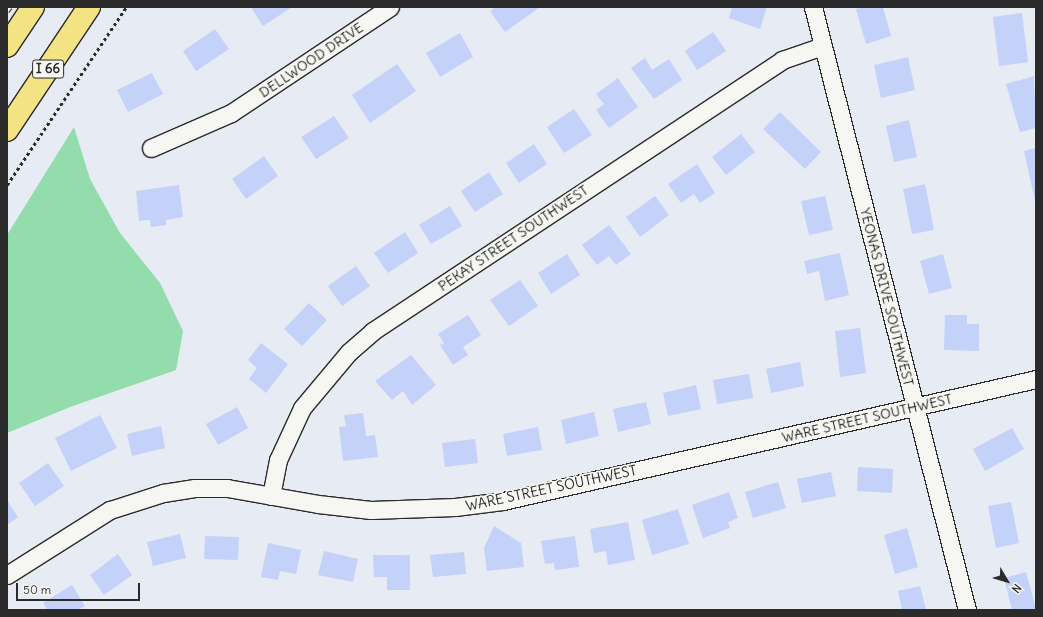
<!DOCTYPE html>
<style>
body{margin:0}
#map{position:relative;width:1043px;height:617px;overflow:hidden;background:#e7ebf4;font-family:Delius,sans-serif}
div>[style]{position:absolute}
.green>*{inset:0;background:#93dcac}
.building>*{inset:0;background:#c4d1f8}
.path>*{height:2.5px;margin-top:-1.25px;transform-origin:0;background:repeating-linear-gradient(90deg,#2b2b2b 0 3px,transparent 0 6px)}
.roads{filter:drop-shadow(1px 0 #2b2b2b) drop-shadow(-1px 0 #2b2b2b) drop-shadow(0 1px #2b2b2b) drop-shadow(0 -1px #2b2b2b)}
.minor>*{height:17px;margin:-8.5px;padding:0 8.5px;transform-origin:8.5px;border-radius:8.5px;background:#f6f6f2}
.highway>*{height:22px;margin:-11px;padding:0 11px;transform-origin:11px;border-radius:11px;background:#f4e382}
.rail>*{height:4.5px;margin-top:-2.25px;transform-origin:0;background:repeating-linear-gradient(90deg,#f6f6f2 0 9px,#2b2b2b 0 18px);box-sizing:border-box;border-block:1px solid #2b2b2b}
span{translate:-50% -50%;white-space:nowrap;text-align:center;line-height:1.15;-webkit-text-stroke:3.5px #f6f6f2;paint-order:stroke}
.shield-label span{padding:1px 3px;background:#f6f6f2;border:1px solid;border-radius:3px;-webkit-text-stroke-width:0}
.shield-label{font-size:13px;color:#2b2b2b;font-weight:700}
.street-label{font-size:14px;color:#2b2b2b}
.frame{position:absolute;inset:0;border:8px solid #2b2b2b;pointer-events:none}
.north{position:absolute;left:987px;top:561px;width:40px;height:40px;-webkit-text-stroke:3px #f6f6f2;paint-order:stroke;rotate:128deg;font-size:11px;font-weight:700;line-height:16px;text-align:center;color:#2b2b2b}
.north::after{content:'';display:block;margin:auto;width:14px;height:18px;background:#2b2b2b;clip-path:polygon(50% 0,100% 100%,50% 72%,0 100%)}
.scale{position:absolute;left:16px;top:583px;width:124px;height:18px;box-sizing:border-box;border:2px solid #2b2b2b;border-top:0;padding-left:5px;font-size:12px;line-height:14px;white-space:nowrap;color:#2b2b2b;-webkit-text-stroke:3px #f6f6f2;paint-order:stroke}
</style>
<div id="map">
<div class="green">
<i style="clip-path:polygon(74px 127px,90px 179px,120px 233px,160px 283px,183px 331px,176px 370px,70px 407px,7px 433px,7px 235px)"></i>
</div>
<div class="building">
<i style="clip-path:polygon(251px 7px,292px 7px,263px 26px)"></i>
<i style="clip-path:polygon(496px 7px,540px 7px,505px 32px,490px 11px)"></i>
<i style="clip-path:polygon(732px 7px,767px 7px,760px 29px,729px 18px)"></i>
<i style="clip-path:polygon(865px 7px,883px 7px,891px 36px,866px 44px,856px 9px)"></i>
<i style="clip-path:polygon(1022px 13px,1028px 62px,999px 66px,993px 17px)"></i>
<i style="clip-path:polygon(215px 29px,229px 49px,196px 71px,183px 51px)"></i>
<i style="clip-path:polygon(713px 32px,726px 51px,697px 70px,685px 51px)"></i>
<i style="clip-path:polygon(460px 33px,473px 57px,440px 77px,426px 53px)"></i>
<i style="clip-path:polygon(908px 57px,915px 90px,881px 98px,874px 65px)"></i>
<i style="clip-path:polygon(645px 58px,652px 70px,669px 59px,682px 80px,654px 99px,631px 68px)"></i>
<i style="clip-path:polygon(397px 64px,416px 91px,370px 123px,352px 95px)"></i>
<i style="clip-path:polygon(152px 73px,163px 94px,128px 112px,117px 90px)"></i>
<i style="clip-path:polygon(1034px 76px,1036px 128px,1020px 132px,1006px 84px)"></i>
<i style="clip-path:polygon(618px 78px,638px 107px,609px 128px,596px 110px,604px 104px,596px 94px)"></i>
<i style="clip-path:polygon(574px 109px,592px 135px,564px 153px,547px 127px)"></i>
<i style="clip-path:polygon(780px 112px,821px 152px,805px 169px,763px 129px)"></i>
<i style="clip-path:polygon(334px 116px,349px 138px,316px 159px,301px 137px)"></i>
<i style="clip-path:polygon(909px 120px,917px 157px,894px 162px,886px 126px)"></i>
<i style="clip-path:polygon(741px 134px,755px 152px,726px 175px,712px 157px)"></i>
<i style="clip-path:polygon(534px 144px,547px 164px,519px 183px,506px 163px)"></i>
<i style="clip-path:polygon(1036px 148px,1036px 201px,1035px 201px,1024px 151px)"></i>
<i style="clip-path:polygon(264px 156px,278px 176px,246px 199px,232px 179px)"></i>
<i style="clip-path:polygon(697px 164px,715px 193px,700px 203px,694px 194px,681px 203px,668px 184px)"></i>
<i style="clip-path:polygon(489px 172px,503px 194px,475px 212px,461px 191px)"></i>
<i style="clip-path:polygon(925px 184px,934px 230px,912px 234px,903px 189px)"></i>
<i style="clip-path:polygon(179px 185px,183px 217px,166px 220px,166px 225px,151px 227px,150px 220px,139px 221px,136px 191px)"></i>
<i style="clip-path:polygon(655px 196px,669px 215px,640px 237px,626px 217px)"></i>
<i style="clip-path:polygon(825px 196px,833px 230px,809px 235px,801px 201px)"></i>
<i style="clip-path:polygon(450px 206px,462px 226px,431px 244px,419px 225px)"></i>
<i style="clip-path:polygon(609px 225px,631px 254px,616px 265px,609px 256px,597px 265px,582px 245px)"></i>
<i style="clip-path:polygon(405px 232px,418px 253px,388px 273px,374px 253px)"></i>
<i style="clip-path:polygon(840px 253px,849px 295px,825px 301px,819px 271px,807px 274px,804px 261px)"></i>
<i style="clip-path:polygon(567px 254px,580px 275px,551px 294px,538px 273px)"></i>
<i style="clip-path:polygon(943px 254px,952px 288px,929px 294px,920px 261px)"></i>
<i style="clip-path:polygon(356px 266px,370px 286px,342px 306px,328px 286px)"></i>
<i style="clip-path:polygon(520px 280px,538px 306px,509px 326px,490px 300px)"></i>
<i style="clip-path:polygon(309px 303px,327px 320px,302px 346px,284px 329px)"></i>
<i style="clip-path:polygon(468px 315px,481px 335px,463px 347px,468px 355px,453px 365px,440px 345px,444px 343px,438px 334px)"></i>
<i style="clip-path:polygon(945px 315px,967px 315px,967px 324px,979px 324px,979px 351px,944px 350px)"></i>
<i style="clip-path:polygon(860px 328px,866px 373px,840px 377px,835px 331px)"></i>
<i style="clip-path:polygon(261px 343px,288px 364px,266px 393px,249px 379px,257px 368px,248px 360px)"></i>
<i style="clip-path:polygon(411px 355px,436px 385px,412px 405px,403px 391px,392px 400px,375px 381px)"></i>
<i style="clip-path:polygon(800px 362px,804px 386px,771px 393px,766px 369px)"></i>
<i style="clip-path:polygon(749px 374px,753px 398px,717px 404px,713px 380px)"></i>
<i style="clip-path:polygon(696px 385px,701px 409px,668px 416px,663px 393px)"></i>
<i style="clip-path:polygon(646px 402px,651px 424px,618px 432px,613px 409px)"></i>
<i style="clip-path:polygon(237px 407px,248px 428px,218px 445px,206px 424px)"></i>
<i style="clip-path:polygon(594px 412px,599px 436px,566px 444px,561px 420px)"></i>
<i style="clip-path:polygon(363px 413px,366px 436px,375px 435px,378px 457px,343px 461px,339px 427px,346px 426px,344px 415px)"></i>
<i style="clip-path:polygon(100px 415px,117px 448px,71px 471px,55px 438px)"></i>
<i style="clip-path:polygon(161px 426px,165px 448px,132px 456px,127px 434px)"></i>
<i style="clip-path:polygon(538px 427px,542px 450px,507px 456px,503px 434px)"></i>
<i style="clip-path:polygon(1012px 428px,1024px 449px,985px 471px,973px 449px)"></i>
<i style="clip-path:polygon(475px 439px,478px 463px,445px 467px,442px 443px)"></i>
<i style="clip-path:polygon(48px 463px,64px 486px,35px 506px,19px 483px)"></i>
<i style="clip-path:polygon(858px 467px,893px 469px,892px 493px,857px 491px)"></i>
<i style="clip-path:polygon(831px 472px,836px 496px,802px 503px,797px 479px)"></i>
<i style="clip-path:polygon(778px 482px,786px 508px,753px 518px,745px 492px)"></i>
<i style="clip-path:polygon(729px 492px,738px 518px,728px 522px,730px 528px,703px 538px,692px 505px)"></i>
<i style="clip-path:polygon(7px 500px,18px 517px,7px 525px)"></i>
<i style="clip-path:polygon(1011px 502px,1019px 543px,996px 548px,988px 506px)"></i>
<i style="clip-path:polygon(678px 509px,689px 544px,652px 555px,642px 520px)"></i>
<i style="clip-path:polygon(628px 522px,635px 560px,608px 565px,606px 551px,594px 553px,590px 529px)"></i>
<i style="clip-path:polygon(494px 526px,521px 543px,524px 567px,487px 571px,484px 548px)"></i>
<i style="clip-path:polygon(907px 528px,918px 567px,895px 574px,884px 535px)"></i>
<i style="clip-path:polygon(180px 534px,186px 558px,153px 566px,147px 542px)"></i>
<i style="clip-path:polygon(205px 536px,239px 537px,238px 560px,204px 559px)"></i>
<i style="clip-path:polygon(575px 536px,579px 567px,555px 570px,554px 563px,545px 564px,541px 541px)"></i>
<i style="clip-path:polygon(268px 543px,301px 550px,296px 574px,280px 571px,278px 580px,261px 577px)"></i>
<i style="clip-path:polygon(324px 551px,358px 559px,353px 582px,318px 575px)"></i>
<i style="clip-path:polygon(464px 552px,466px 574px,433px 577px,430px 555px)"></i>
<i style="clip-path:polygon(118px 554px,132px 575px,104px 595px,90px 575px)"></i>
<i style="clip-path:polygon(373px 555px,410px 555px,410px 590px,387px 590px,387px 577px,374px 577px)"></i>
<i style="clip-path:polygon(1026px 572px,1036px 609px,1012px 610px,1004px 578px)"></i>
<i style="clip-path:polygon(72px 585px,85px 606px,78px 610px,48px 610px,43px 603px)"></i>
<i style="clip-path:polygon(920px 586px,926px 610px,902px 610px,898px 591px)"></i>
</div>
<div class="path">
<i style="left:7px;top:185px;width:214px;rotate:-56.2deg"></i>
</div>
<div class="roads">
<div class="minor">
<i style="left:813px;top:7px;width:622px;rotate:75.67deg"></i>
<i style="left:151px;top:148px;width:87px;rotate:-23.6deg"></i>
<i style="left:231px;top:113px;width:191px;rotate:-33.7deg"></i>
<i style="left:271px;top:496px;width:37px;rotate:-79deg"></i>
<i style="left:278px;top:460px;width:57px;rotate:-65.2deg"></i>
<i style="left:302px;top:408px;width:73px;rotate:-50deg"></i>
<i style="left:349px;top:352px;width:32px;rotate:-41deg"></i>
<i style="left:373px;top:331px;width:491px;rotate:-33.5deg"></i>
<i style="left:782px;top:60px;width:43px;rotate:-18.9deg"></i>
<i style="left:7px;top:575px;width:122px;rotate:-32.3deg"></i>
<i style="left:110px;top:510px;width:56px;rotate:-17.8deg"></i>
<i style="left:163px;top:493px;width:32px;rotate:-9deg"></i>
<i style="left:195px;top:488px;width:32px"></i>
<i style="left:227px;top:488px;width:92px;rotate:10deg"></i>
<i style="left:318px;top:504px;width:53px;rotate:6.5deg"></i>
<i style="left:371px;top:510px;width:84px;rotate:-2deg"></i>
<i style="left:455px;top:507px;width:48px;rotate:-7.1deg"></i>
<i style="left:503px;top:501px;width:547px;rotate:-12.89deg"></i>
</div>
<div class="highway">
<i style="left:7px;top:46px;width:47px;rotate:-56.3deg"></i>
<i style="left:7px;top:130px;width:148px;rotate:-56.3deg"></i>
</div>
</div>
<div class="rail">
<i style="left:7px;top:11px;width:5px;rotate:-53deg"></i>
</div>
<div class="shield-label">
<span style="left:48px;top:69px">I 66</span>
</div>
<div class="street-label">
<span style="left:311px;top:60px;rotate:-34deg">DELLWOOD DRIVE</span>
<span style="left:513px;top:238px;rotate:-34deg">PEKAY STREET SOUTHWEST</span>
<span style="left:887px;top:297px;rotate:76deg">YEONAS DRIVE SOUTHWEST</span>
<span style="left:867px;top:418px;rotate:-13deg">WARE STREET SOUTHWEST</span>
<span style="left:551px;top:488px;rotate:-12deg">WARE STREET SOUTHWEST</span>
</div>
<div class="frame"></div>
<div class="north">N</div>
<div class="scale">50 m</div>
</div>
